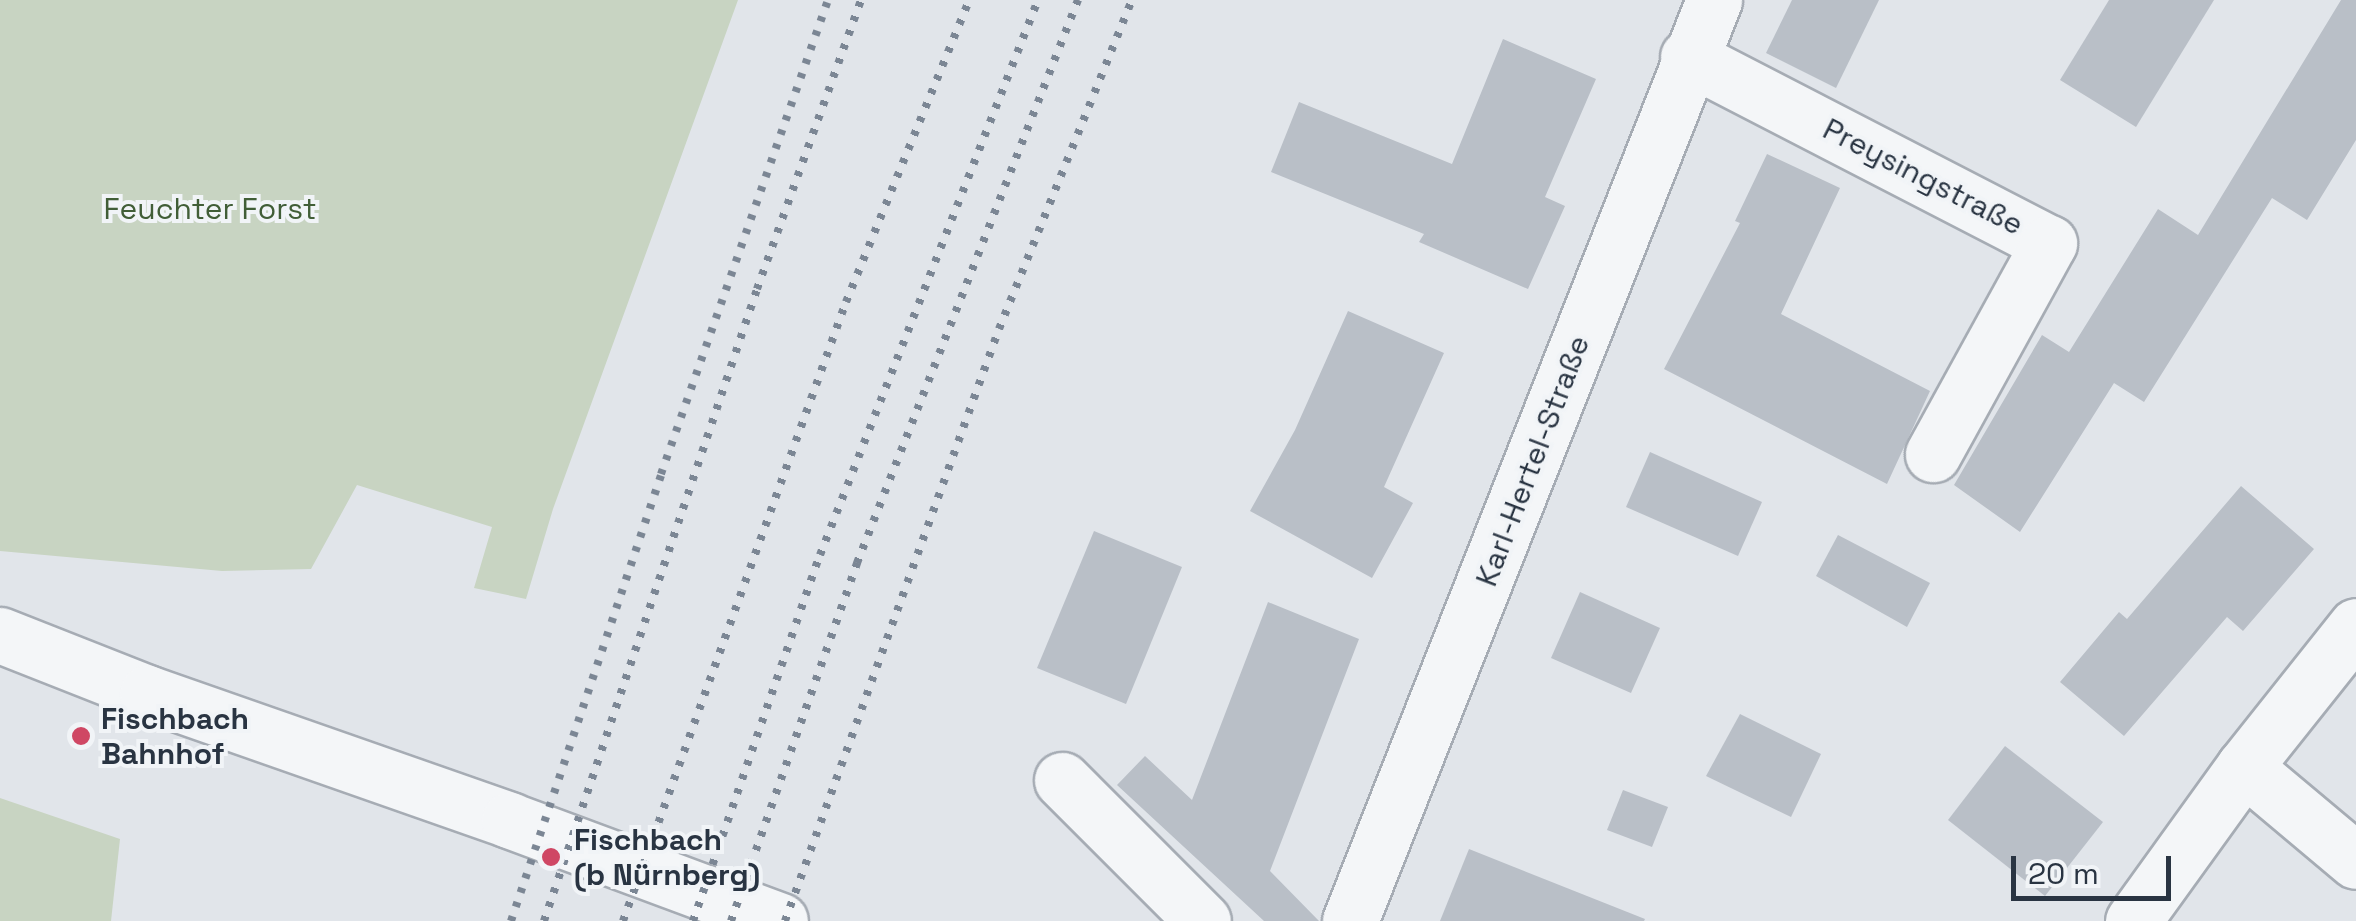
<!DOCTYPE html>
<meta charset="utf-8">
<style>
body{margin:0}
#map{position:relative;width:2356px;height:921px;overflow:hidden;background:#e1e5ea;font-family:"Space Grotesk",sans-serif}
div>[style]{position:absolute}
.green>*{inset:0;background:#c8d4c2}
.building>*{inset:0;background:#b9bfc7}
.roads{filter:drop-shadow(2px 0 #a6acb4) drop-shadow(-2px 0 #a6acb4) drop-shadow(0 2px #a6acb4) drop-shadow(0 -2px #a6acb4)}
.minor>*{height:55px;margin:-27.5px;padding:0 27.5px;transform-origin:27.5px;border-radius:27.5px;background:#f4f6f8}
.rail>*{height:8px;margin-top:-4px;transform-origin:0;background:repeating-linear-gradient(90deg,#7b8694 0 5px,transparent 0 15px)}
.dots>*{width:28px;height:28px;translate:-50% -50%;box-sizing:border-box;border:5px solid #f1f4f7;border-radius:50%}
span{translate:-50% -50%;white-space:nowrap;text-align:center;line-height:1.15;-webkit-text-stroke:8px #f1f4f7;paint-order:stroke}
.street-label{font-size:30px;color:#293442}
.park-label{font-size:30px;color:#415e37}
.poi-label{font-size:30px;color:#293442;font-weight:700}
.left{translate:0 -50%;text-align:left}
.scale{position:absolute;left:2011px;top:856px;width:160px;height:45px;box-sizing:border-box;border:5px solid #293442;border-top:0;padding-left:12px;font-size:30px;line-height:35px;white-space:nowrap;color:#293442;-webkit-text-stroke:8px #f1f4f7;paint-order:stroke}
</style>
<div id="map">
<div class="green">
<i style="clip-path:polygon(0 0,738px 0,553px 509px,526px 599px,474px 588px,492px 527px,357px 485px,311px 569px,222px 571px,0 551px)"></i>
<i style="clip-path:polygon(0 798px,120px 839px,111px 921px,0 921px)"></i>
</div>
<div class="building">
<i style="clip-path:polygon(1792px 0,1879px 0,1836px 88px,1766px 53px)"></i>
<i style="clip-path:polygon(2109px 0,2214px 0,2136px 127px,2060px 80px)"></i>
<i style="clip-path:polygon(2341px 0,2356px 0,2356px 140px,2307px 220px,2272px 198px,2144px 402px,2114px 383px,2020px 532px,1954px 485px,2042px 335px,2069px 352px,2158px 209px,2198px 235px)"></i>
<i style="clip-path:polygon(1503px 39px,1596px 79px,1545px 197px,1565px 206px,1528px 289px,1419px 242px,1424px 234px,1271px 172px,1299px 102px,1452px 164px)"></i>
<i style="clip-path:polygon(1767px 154px,1840px 188px,1781px 314px,1930px 391px,1887px 484px,1664px 369px,1740px 223px,1735px 221px)"></i>
<i style="clip-path:polygon(1348px 311px,1444px 353px,1384px 487px,1413px 503px,1372px 578px,1250px 511px,1295px 430px)"></i>
<i style="clip-path:polygon(1650px 452px,1762px 502px,1738px 556px,1626px 507px)"></i>
<i style="clip-path:polygon(2241px 486px,2314px 549px,2243px 631px,2227px 617px,2124px 736px,2060px 682px,2119px 612px,2127px 619px)"></i>
<i style="clip-path:polygon(1094px 531px,1182px 567px,1126px 704px,1037px 668px)"></i>
<i style="clip-path:polygon(1838px 535px,1930px 583px,1907px 627px,1816px 576px)"></i>
<i style="clip-path:polygon(1580px 592px,1660px 628px,1631px 693px,1551px 658px)"></i>
<i style="clip-path:polygon(1268px 602px,1359px 639px,1270px 871px,1319px 921px,1264px 921px,1117px 785px,1145px 756px,1192px 800px)"></i>
<i style="clip-path:polygon(1740px 714px,1821px 754px,1791px 817px,1706px 776px)"></i>
<i style="clip-path:polygon(2005px 746px,2103px 822px,2045px 896px,1948px 820px)"></i>
<i style="clip-path:polygon(1623px 790px,1668px 807px,1652px 847px,1607px 830px)"></i>
<i style="clip-path:polygon(1469px 849px,1645px 919px,1644px 921px,1440px 921px)"></i>
</div>
<div class="roads">
<div class="minor">
<i style="left:1688px;top:57px;width:406px;rotate:27.3deg"></i>
<i style="left:2049px;top:243px;width:241px;rotate:118.8deg"></i>
<i style="left:0;top:635px;width:158px;rotate:21.5deg"></i>
<i style="left:147px;top:693px;width:384px;rotate:19.3deg"></i>
<i style="left:509px;top:820px;width:289px;rotate:20.4deg"></i>
<i style="left:2244px;top:767px;width:146px;rotate:40deg"></i>
<i style="left:1062px;top:780px;width:199px;rotate:45deg"></i>
<i style="left:1350px;top:921px;width:990px;rotate:-68.43deg"></i>
<i style="left:2133px;top:921px;width:190px;rotate:-54.2deg"></i>
<i style="left:2244px;top:767px;width:180px;rotate:-51.5deg"></i>
</div>
</div>
<div class="rail">
<i style="left:511px;top:921px;width:471px;rotate:-71.4deg"></i>
<i style="left:661px;top:474px;width:503px;rotate:-70.59deg"></i>
<i style="left:544px;top:921px;width:667px;rotate:-71.37deg"></i>
<i style="left:757px;top:289px;width:307px;rotate:-70.2deg"></i>
<i style="left:623px;top:921px;width:658px;rotate:-70.19deg"></i>
<i style="left:846px;top:302px;width:326px;rotate:-67.8deg"></i>
<i style="left:693px;top:921px;width:387px;rotate:-70.9deg"></i>
<i style="left:820px;top:555px;width:596px;rotate:-68.56deg"></i>
<i style="left:731px;top:921px;width:380px;rotate:-70.6deg"></i>
<i style="left:857px;top:563px;width:605px;rotate:-68.57deg"></i>
<i style="left:785px;top:921px;width:629px;rotate:-70.13deg"></i>
<i style="left:999px;top:329px;width:355px;rotate:-68deg"></i>
</div>
<div class="dots">
<i style="left:81px;top:736px;background:#cf4764"></i>
<i style="left:551px;top:857px;background:#cf4764"></i>
</div>
<div class="street-label">
<span style="left:1923px;top:177px;rotate:27deg">Preysingstraße</span>
<span style="left:1533px;top:461px;rotate:-69deg">Karl-Hertel-Straße</span>
</div>
<div class="park-label">
<span style="left:210px;top:209px">Feuchter Forst</span>
</div>
<div class="poi-label">
<span class="left" style="left:101px;top:736px">Fischbach<br>Bahnhof</span>
<span class="left" style="left:574px;top:857px">Fischbach<br>(b Nürnberg)</span>
</div>
<div class="scale">20 m</div>
</div>
